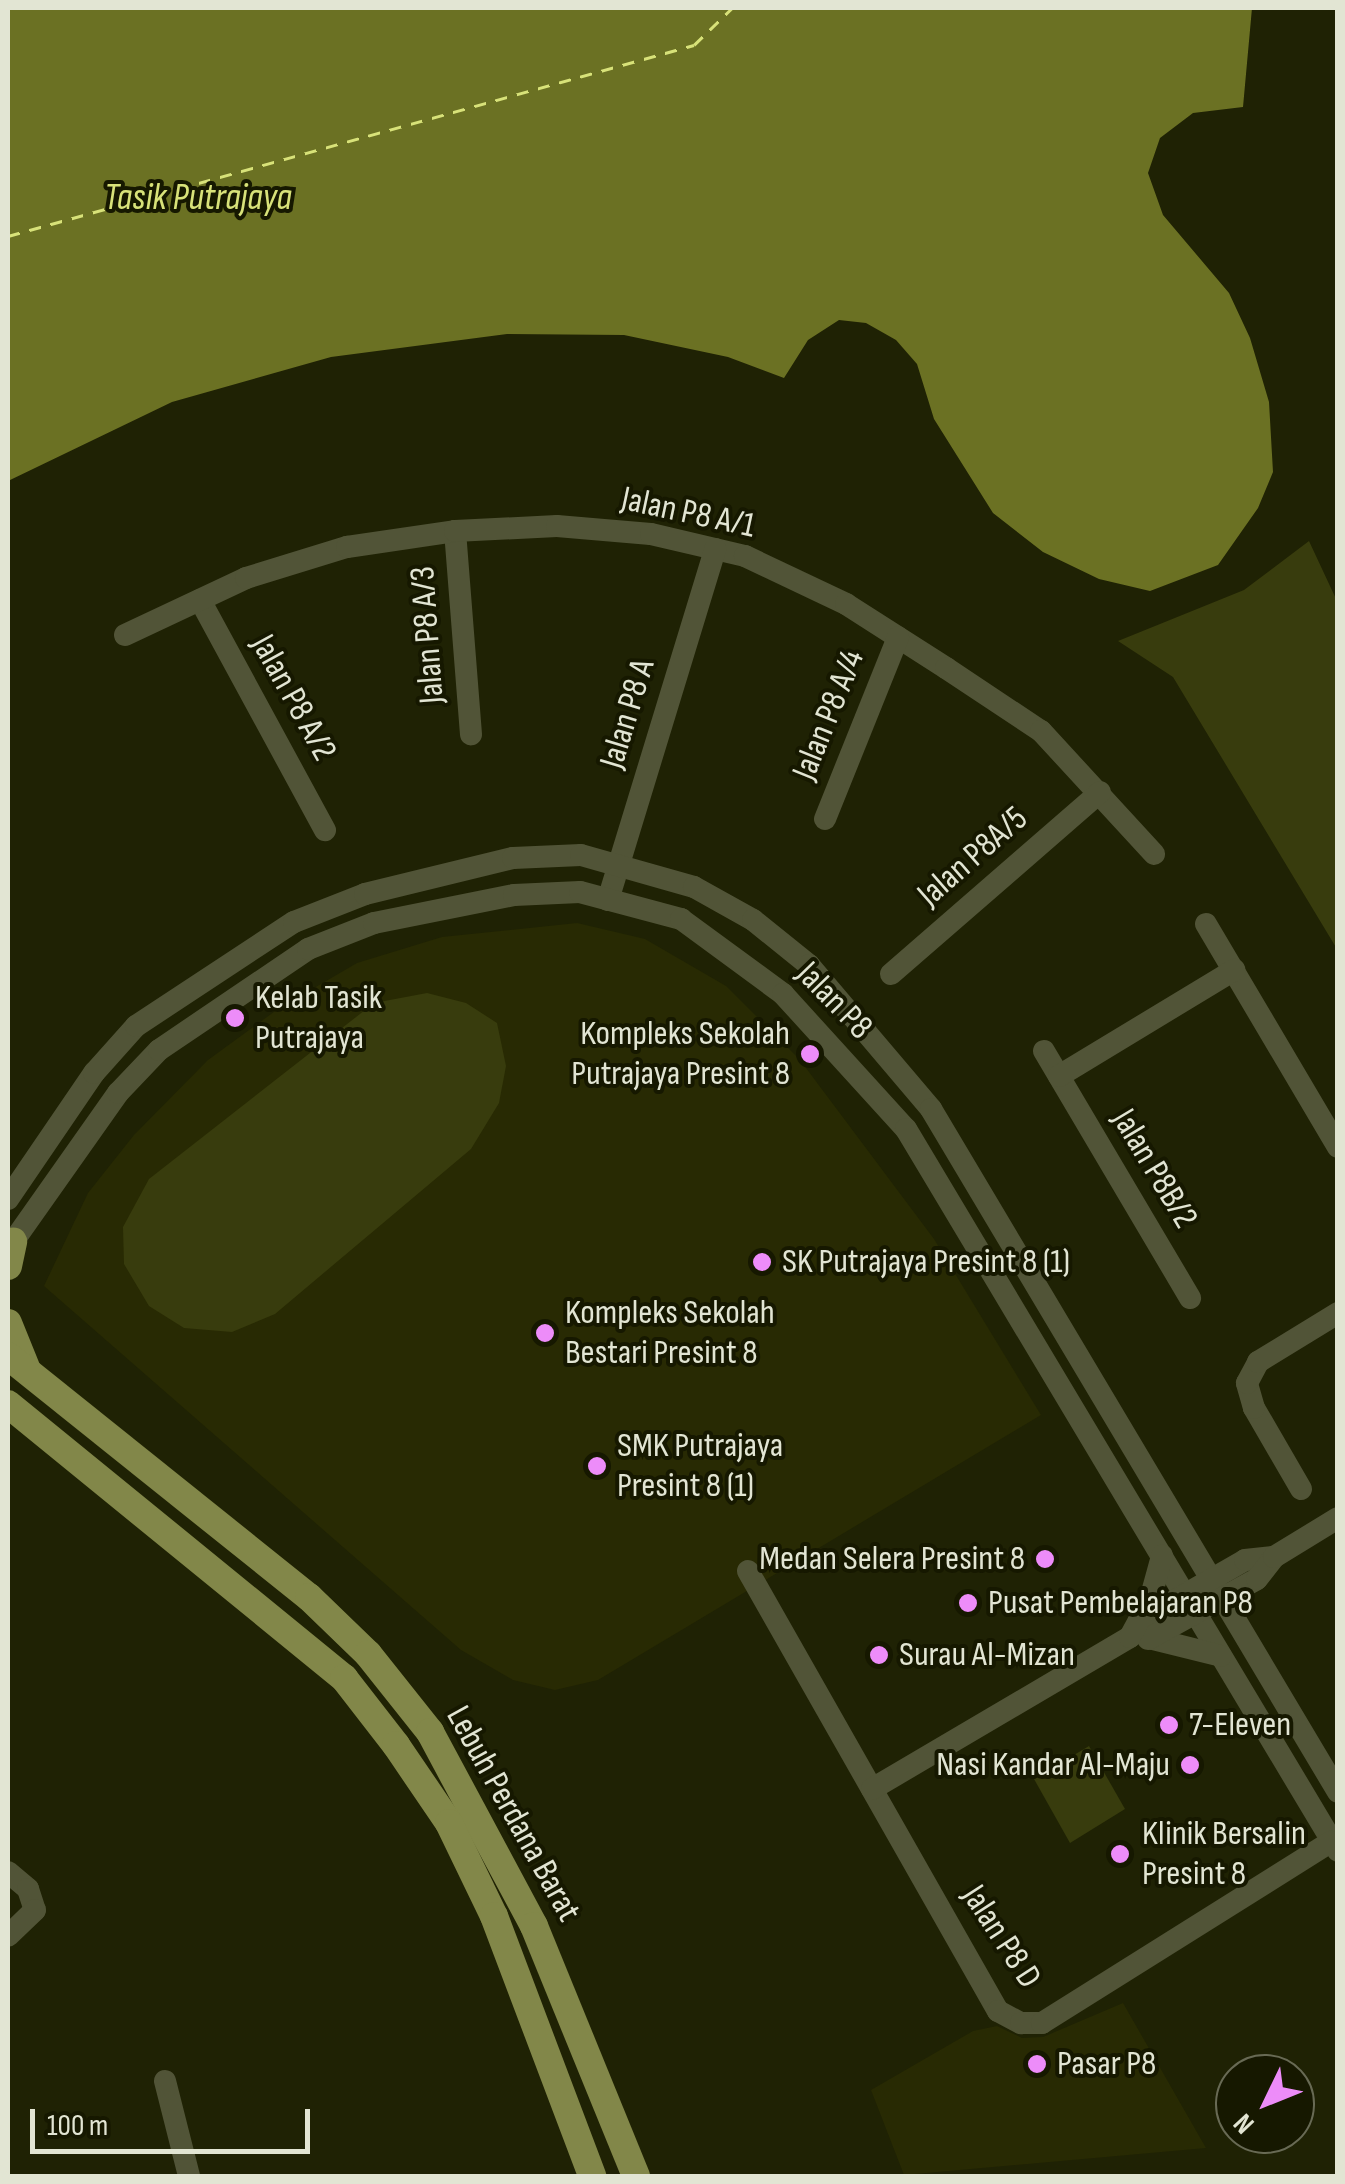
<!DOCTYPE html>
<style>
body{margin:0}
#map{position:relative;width:1345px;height:2184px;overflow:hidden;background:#1f2204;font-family:"Sofia Sans Condensed",sans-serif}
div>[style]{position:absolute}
.built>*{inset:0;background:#282a03}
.green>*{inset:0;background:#383c0d}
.water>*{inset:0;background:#6b7123}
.ferry>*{height:2.5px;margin-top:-1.25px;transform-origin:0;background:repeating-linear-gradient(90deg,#d8e279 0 12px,transparent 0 22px)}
.minor>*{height:22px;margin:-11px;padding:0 11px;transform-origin:11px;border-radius:11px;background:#515437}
.major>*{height:28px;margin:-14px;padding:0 14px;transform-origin:14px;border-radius:14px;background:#828749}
.dots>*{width:28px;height:28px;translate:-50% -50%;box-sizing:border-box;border:5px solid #161800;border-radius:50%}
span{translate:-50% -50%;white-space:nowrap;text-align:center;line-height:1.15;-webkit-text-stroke:8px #161800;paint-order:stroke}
.street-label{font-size:35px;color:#e2e5d3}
.poi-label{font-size:35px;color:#e2e5d3}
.left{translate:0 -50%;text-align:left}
.right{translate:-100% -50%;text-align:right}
.water-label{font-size:38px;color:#d8e279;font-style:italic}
.frame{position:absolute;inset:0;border:10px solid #e2e5d3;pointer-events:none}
.north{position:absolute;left:1215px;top:2054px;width:100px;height:100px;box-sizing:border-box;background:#161800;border:2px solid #686a54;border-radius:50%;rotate:227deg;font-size:28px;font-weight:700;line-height:40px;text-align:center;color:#e2e5d3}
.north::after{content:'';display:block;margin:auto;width:35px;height:45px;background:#ed8cf9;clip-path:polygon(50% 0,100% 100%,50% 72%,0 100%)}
.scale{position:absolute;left:30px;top:2109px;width:280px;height:45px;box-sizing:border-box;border:5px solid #e2e5d3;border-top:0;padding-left:12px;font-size:30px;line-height:35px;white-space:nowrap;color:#e2e5d3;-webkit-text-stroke:8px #161800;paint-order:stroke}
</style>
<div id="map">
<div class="built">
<i style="clip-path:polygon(577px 923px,645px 939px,726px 986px,800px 1060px,934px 1239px,1041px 1415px,598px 1680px,555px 1690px,513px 1680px,461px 1650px,44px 1286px,88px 1193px,134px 1135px,208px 1060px,278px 1009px,357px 963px,442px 937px)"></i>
<i style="clip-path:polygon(1123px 2003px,1206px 2148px,904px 2175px,871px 2090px,973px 2031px,997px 2026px,1022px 2038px,1043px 2037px)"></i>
</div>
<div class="green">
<i style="clip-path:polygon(1309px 541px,1337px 601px,1337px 949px,1173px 677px,1118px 641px,1244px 590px)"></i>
<i style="clip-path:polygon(427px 993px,466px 1003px,497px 1023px,506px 1066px,499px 1103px,471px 1149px,275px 1314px,232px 1332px,184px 1328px,149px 1306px,124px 1264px,123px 1227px,149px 1179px,374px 1003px)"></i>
<i style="clip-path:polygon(1089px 1746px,1125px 1809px,1070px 1843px,1034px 1779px)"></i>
</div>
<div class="water">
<i style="clip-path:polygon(8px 8px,1252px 8px,1243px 107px,1193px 113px,1160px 138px,1148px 173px,1163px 215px,1229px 293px,1250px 338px,1269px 402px,1273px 472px,1258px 508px,1218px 565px,1150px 591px,1099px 579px,1043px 552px,993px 513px,934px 419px,917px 364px,896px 340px,866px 323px,839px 320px,808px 340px,784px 378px,728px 357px,624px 335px,507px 334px,331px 357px,172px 402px,8px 481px)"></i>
</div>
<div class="ferry">
<i style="left:8px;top:236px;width:712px;rotate:-15.56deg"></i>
<i style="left:694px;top:45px;width:53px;rotate:-44.2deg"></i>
</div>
<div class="minor">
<i style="left:455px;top:531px;width:204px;rotate:85.5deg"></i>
<i style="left:200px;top:600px;width:262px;rotate:61.5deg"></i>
<i style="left:125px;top:635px;width:134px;rotate:-25.2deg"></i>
<i style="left:246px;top:578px;width:106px;rotate:-17.1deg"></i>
<i style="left:347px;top:547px;width:109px;rotate:-8.4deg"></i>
<i style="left:455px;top:531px;width:102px;rotate:-2.8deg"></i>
<i style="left:557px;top:526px;width:94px;rotate:4.9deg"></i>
<i style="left:651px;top:534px;width:97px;rotate:13.2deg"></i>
<i style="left:745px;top:556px;width:112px;rotate:25.4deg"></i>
<i style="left:846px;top:604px;width:119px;rotate:32.6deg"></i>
<i style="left:946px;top:668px;width:114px;rotate:33.6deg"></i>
<i style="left:1041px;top:731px;width:167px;rotate:47.4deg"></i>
<i style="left:825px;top:819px;width:196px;rotate:-68.1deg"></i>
<i style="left:608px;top:900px;width:367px;rotate:-73deg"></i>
<i style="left:1206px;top:924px;width:259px;rotate:59.4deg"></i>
<i style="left:891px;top:974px;width:277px;rotate:-41deg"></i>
<i style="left:1044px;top:1051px;width:287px;rotate:59.4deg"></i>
<i style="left:1059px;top:1076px;width:205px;rotate:-31.2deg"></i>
<i style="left:8px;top:1199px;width:153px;rotate:-55.7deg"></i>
<i style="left:94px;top:1073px;width:63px;rotate:-48.2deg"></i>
<i style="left:136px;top:1026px;width:189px;rotate:-33.4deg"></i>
<i style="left:294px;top:922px;width:76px;rotate:-21.5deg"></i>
<i style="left:365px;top:894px;width:152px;rotate:-13.7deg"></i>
<i style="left:513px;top:858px;width:68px;rotate:-2.5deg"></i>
<i style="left:581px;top:855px;width:117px;rotate:15.8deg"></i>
<i style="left:694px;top:887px;width:68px;rotate:29.2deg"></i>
<i style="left:753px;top:920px;width:72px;rotate:38.8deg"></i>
<i style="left:809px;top:965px;width:189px;rotate:49.7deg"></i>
<i style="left:931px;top:1109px;width:795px;rotate:59.21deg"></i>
<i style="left:8px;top:1249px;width:191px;rotate:-54.8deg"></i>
<i style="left:118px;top:1093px;width:59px;rotate:-46.4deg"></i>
<i style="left:159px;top:1050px;width:180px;rotate:-34.1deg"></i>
<i style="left:308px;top:949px;width:71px;rotate:-21.5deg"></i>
<i style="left:374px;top:923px;width:143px;rotate:-11.3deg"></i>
<i style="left:514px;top:895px;width:66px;rotate:-2.6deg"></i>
<i style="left:580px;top:892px;width:105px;rotate:15deg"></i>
<i style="left:681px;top:919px;width:127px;rotate:36.3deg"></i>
<i style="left:783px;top:994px;width:183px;rotate:47.7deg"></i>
<i style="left:906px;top:1129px;width:841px;rotate:59.11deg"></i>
<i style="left:1301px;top:1489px;width:94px;rotate:-120.1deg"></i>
<i style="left:1254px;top:1408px;width:26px;rotate:-106deg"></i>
<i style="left:1247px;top:1383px;width:24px;rotate:-62deg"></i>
<i style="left:1258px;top:1362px;width:94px;rotate:-31.5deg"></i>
<i style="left:748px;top:1571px;width:506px;rotate:60.4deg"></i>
<i style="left:998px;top:2011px;width:26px;rotate:28deg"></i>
<i style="left:1021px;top:2023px;width:21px"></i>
<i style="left:1042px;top:2023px;width:341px;rotate:-32.1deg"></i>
<i style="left:1139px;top:1621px;width:122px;rotate:-29.9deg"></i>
<i style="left:1245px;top:1560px;width:29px;rotate:-6deg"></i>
<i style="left:1149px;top:1638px;width:74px;rotate:14deg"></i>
<i style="left:1148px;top:1639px;width:124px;rotate:-28.8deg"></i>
<i style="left:1257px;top:1579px;width:28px;rotate:-52deg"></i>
<i style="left:1274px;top:1557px;width:75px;rotate:-31.4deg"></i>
<i style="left:872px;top:1789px;width:299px;rotate:-30.5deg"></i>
<i style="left:1130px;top:1637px;width:42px;rotate:-61.6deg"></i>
<i style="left:1150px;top:1600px;width:46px;rotate:-74.7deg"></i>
<i style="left:8px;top:1872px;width:26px;rotate:40deg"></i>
<i style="left:28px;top:1889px;width:22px;rotate:72deg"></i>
<i style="left:35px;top:1910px;width:37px;rotate:136deg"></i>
<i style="left:165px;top:2081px;width:98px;rotate:75.8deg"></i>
</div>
<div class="major">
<i style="left:8px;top:1266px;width:25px;rotate:-78deg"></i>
<i style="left:8px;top:1323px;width:51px;rotate:68deg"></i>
<i style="left:8px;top:1356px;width:386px;rotate:38.7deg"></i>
<i style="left:309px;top:1597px;width:82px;rotate:44deg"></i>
<i style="left:368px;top:1654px;width:100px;rotate:51.5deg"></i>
<i style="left:430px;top:1732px;width:220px;rotate:61.8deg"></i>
<i style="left:534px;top:1926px;width:270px;rotate:67.8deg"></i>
<i style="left:8px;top:1404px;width:434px;rotate:39.2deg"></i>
<i style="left:344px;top:1678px;width:85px;rotate:52.2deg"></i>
<i style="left:396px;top:1745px;width:94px;rotate:55.8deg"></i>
<i style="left:449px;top:1823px;width:103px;rotate:64.2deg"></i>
<i style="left:494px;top:1916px;width:278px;rotate:69.3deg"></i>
</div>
<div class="dots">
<i style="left:235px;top:1018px;background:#ed8cf9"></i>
<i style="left:810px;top:1054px;background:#ed8cf9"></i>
<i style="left:762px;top:1262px;background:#ed8cf9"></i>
<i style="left:545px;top:1333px;background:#ed8cf9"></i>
<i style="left:597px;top:1466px;background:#ed8cf9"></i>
<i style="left:1045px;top:1559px;background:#ed8cf9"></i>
<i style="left:968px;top:1603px;background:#ed8cf9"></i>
<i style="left:879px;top:1655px;background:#ed8cf9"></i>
<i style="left:1169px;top:1725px;background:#ed8cf9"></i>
<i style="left:1190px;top:1765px;background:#ed8cf9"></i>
<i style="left:1120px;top:1854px;background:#ed8cf9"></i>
<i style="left:1037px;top:2064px;background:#ed8cf9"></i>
</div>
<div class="street-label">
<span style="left:688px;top:513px;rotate:12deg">Jalan P8 A/1</span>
<span style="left:428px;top:635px;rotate:-94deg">Jalan P8 A/3</span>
<span style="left:293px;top:698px;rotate:61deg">Jalan P8 A/2</span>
<span style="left:628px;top:714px;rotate:-73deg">Jalan P8 A</span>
<span style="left:829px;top:715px;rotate:-68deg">Jalan P8 A/4</span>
<span style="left:973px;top:857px;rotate:-41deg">Jalan P8A/5</span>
<span style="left:834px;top:1001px;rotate:46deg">Jalan P8</span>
<span style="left:1154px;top:1169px;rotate:59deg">Jalan P8B/2</span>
<span style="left:513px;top:1814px;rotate:61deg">Lebuh Perdana Barat</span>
<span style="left:1001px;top:1937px;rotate:57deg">Jalan P8 D</span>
</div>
<div class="poi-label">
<span class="left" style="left:255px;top:1018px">Kelab Tasik<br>Putrajaya</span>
<span class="right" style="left:790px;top:1054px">Kompleks Sekolah<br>Putrajaya Presint 8</span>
<span class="left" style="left:782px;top:1262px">SK Putrajaya Presint 8 (1)</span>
<span class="left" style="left:565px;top:1333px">Kompleks Sekolah<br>Bestari Presint 8</span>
<span class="left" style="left:617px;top:1466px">SMK Putrajaya<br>Presint 8 (1)</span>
<span class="right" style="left:1025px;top:1559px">Medan Selera Presint 8</span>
<span class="left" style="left:988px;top:1603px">Pusat Pembelajaran P8</span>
<span class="left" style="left:899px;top:1655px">Surau Al-Mizan</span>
<span class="left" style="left:1189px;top:1725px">7-Eleven</span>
<span class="right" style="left:1170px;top:1765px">Nasi Kandar Al-Maju</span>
<span class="left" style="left:1142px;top:1854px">Klinik Bersalin<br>Presint 8</span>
<span class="left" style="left:1057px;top:2064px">Pasar P8</span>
</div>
<div class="water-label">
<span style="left:198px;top:198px">Tasik Putrajaya</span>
</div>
<div class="frame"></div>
<div class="north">N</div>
<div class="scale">100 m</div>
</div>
